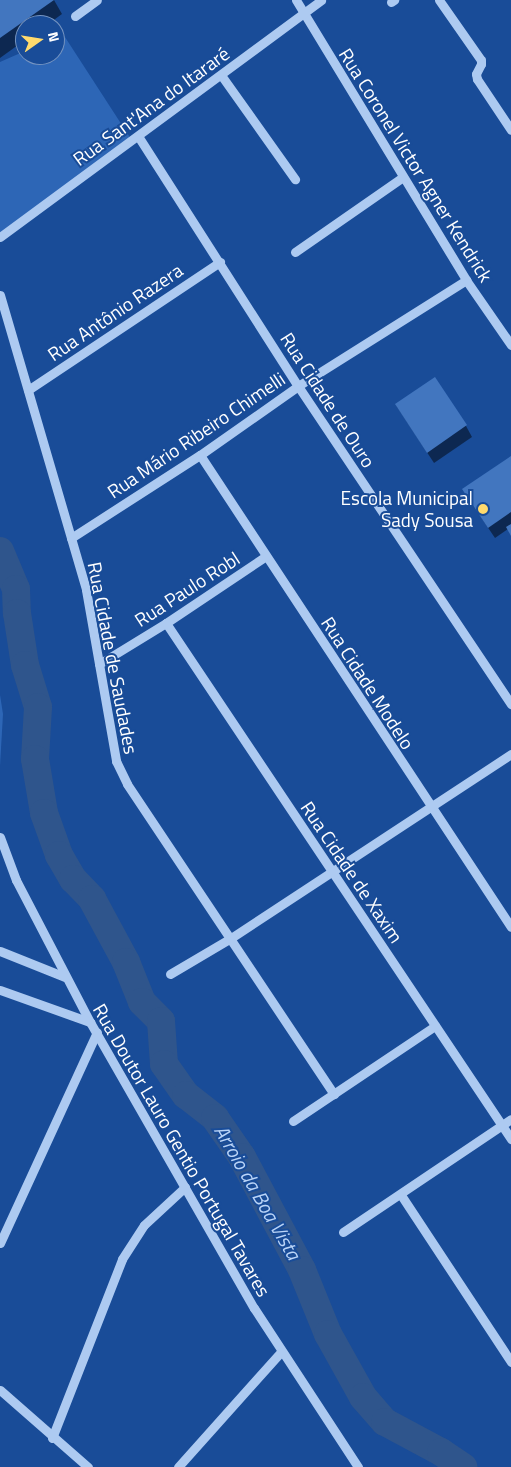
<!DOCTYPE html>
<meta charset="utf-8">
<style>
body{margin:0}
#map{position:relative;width:511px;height:1467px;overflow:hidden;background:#194c98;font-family:"Titillium Web",sans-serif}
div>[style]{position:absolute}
.green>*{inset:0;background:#2d66b6}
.shadow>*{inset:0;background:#0007}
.river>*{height:28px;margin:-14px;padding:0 14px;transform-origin:14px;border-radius:14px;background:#2f558c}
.building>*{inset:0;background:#4276bf}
.minor>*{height:9px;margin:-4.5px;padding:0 4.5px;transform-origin:4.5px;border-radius:4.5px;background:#adcaf1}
.dots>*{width:14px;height:14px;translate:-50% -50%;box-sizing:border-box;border:2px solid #194c98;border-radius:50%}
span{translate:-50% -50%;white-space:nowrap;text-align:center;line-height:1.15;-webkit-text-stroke:4px #194c98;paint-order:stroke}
.street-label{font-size:19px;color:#fff}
.poi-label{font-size:19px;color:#fff}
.right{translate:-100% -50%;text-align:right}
.water-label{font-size:20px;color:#bad4f7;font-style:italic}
.north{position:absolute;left:15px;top:15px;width:50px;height:50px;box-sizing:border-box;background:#194c98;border:1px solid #7594c1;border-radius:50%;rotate:77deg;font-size:14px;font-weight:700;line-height:20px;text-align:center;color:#fff}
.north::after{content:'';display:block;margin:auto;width:18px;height:22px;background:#ffda6d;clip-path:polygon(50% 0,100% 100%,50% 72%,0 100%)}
</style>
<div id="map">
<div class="green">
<i style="clip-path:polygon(63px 34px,131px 139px,0 235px,0 62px,25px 51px,25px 55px,55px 55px,55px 37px)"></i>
<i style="clip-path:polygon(0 695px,3px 714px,0 766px)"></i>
</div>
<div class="shadow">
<i style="clip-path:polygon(0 0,54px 0,62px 14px,47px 25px,25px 25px,25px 40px,0 58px)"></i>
<i style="clip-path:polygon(396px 405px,466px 426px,472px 437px,434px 463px)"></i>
<i style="clip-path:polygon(511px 458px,511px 534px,508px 529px,495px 538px,470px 501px)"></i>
</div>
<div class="river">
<i style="left:0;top:551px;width:41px;rotate:67.2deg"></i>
<i style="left:16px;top:589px;width:24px;rotate:88deg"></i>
<i style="left:17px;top:613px;width:53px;rotate:81.3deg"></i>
<i style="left:25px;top:665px;width:44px;rotate:72.8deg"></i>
<i style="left:38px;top:707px;width:52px;rotate:93.3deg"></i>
<i style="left:35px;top:759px;width:55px;rotate:80.5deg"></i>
<i style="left:44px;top:813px;width:45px;rotate:70.3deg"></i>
<i style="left:59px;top:855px;width:28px;rotate:60deg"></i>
<i style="left:73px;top:879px;width:28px;rotate:46deg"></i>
<i style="left:92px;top:899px;width:72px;rotate:61.6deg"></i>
<i style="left:126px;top:962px;width:43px;rotate:68.2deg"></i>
<i style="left:142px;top:1002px;width:27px;rotate:45deg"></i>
<i style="left:161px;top:1021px;width:43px;rotate:86deg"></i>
<i style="left:164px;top:1064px;width:38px;rotate:55deg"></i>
<i style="left:186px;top:1095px;width:37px;rotate:38deg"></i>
<i style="left:215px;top:1118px;width:47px;rotate:55.3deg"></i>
<i style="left:242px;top:1157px;width:128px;rotate:62deg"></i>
<i style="left:302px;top:1270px;width:69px;rotate:67.9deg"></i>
<i style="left:328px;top:1334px;width:72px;rotate:60.9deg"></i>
<i style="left:363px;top:1397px;width:33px;rotate:49deg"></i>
<i style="left:385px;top:1422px;width:64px;rotate:28.2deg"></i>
<i style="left:441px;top:1452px;width:27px;rotate:34deg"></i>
</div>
<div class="building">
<i style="clip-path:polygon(0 0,54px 0,0 38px)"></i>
<i style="clip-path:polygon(435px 377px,467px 425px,427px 453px,395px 404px)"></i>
<i style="clip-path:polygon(511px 456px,511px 512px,488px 528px,462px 489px)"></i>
<i style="clip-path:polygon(511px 524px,511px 536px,506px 527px)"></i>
</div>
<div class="minor">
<i style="left:296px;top:0;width:328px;rotate:58.7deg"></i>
<i style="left:466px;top:280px;width:79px;rotate:55.3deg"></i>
<i style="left:439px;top:0;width:73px;rotate:55deg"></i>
<i style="left:481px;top:60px;width:4px;rotate:90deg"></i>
<i style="left:481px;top:64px;width:11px;rotate:117deg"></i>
<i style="left:476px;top:74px;width:5px;rotate:79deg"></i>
<i style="left:477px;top:79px;width:61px;rotate:56.3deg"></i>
<i style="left:391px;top:2px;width:4px;rotate:-34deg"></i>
<i style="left:75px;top:16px;width:27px;rotate:-36deg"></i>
<i style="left:221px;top:75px;width:128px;rotate:54.6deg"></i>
<i style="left:138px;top:136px;width:297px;rotate:57.4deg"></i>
<i style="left:298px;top:386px;width:383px;rotate:56.2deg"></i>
<i style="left:0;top:237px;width:399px;rotate:-36.4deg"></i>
<i style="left:295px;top:252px;width:131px;rotate:-34.8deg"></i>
<i style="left:0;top:295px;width:307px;rotate:73.7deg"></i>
<i style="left:86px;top:590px;width:174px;rotate:80deg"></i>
<i style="left:116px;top:761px;width:25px;rotate:64deg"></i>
<i style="left:127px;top:784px;width:373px;rotate:56.3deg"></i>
<i style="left:28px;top:390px;width:231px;rotate:-33.7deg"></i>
<i style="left:200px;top:455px;width:565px;rotate:56.62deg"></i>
<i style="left:71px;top:538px;width:153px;rotate:-32.8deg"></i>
<i style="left:200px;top:455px;width:120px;rotate:-35.1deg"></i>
<i style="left:298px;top:386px;width:199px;rotate:-32.2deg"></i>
<i style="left:166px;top:623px;width:621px;rotate:56.23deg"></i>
<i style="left:99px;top:664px;width:79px;rotate:-31.5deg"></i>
<i style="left:166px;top:623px;width:120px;rotate:-33.8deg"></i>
<i style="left:0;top:837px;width:46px;rotate:69.6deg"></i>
<i style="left:16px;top:880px;width:160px;rotate:62.5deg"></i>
<i style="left:90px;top:1022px;width:330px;rotate:60.2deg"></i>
<i style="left:254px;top:1308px;width:190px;rotate:56.8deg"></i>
<i style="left:0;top:951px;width:70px;rotate:21.8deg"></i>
<i style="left:170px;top:974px;width:71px;rotate:-30.5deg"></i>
<i style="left:231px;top:938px;width:335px;rotate:-33.3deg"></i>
<i style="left:0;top:990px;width:96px;rotate:19.6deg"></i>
<i style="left:293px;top:1121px;width:171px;rotate:-33.8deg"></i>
<i style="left:401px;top:1195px;width:200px;rotate:56.6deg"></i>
<i style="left:343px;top:1232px;width:202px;rotate:-33.9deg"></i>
<i style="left:0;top:1243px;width:232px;rotate:-65.3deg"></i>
<i style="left:0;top:1390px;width:117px;rotate:41.2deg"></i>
<i style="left:52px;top:1438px;width:192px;rotate:-68.6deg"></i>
<i style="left:122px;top:1259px;width:40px;rotate:-57.1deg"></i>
<i style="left:144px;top:1225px;width:56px;rotate:-42.8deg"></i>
<i style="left:178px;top:1467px;width:154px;rotate:-48.2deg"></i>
</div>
<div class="dots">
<i style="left:483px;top:509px;background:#ffda6d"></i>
</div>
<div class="street-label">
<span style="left:151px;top:106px;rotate:-36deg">Rua Sant'Ana do Itararé</span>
<span style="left:416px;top:165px;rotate:58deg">Rua Coronel Victor Agner Kendrick</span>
<span style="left:115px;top:312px;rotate:-34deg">Rua Antônio Razera</span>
<span style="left:328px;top:400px;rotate:57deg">Rua Cidade de Ouro</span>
<span style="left:196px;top:435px;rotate:-34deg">Rua Mário Ribeiro Chimelli</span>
<span style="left:187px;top:589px;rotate:-33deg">Rua Paulo Robl</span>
<span style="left:113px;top:658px;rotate:79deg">Rua Cidade de Saudades</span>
<span style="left:368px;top:683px;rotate:57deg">Rua Cidade Modelo</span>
<span style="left:352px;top:872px;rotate:56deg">Rua Cidade de Xaxim</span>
<span style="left:182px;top:1150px;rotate:60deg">Rua Doutor Lauro Gentio Portugal Tavares</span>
</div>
<div class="poi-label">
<span class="right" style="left:473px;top:509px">Escola Municipal<br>Sady Sousa</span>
</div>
<div class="water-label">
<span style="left:258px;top:1192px;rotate:60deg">Arroio da Boa Vista</span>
</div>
<div class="north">N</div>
</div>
